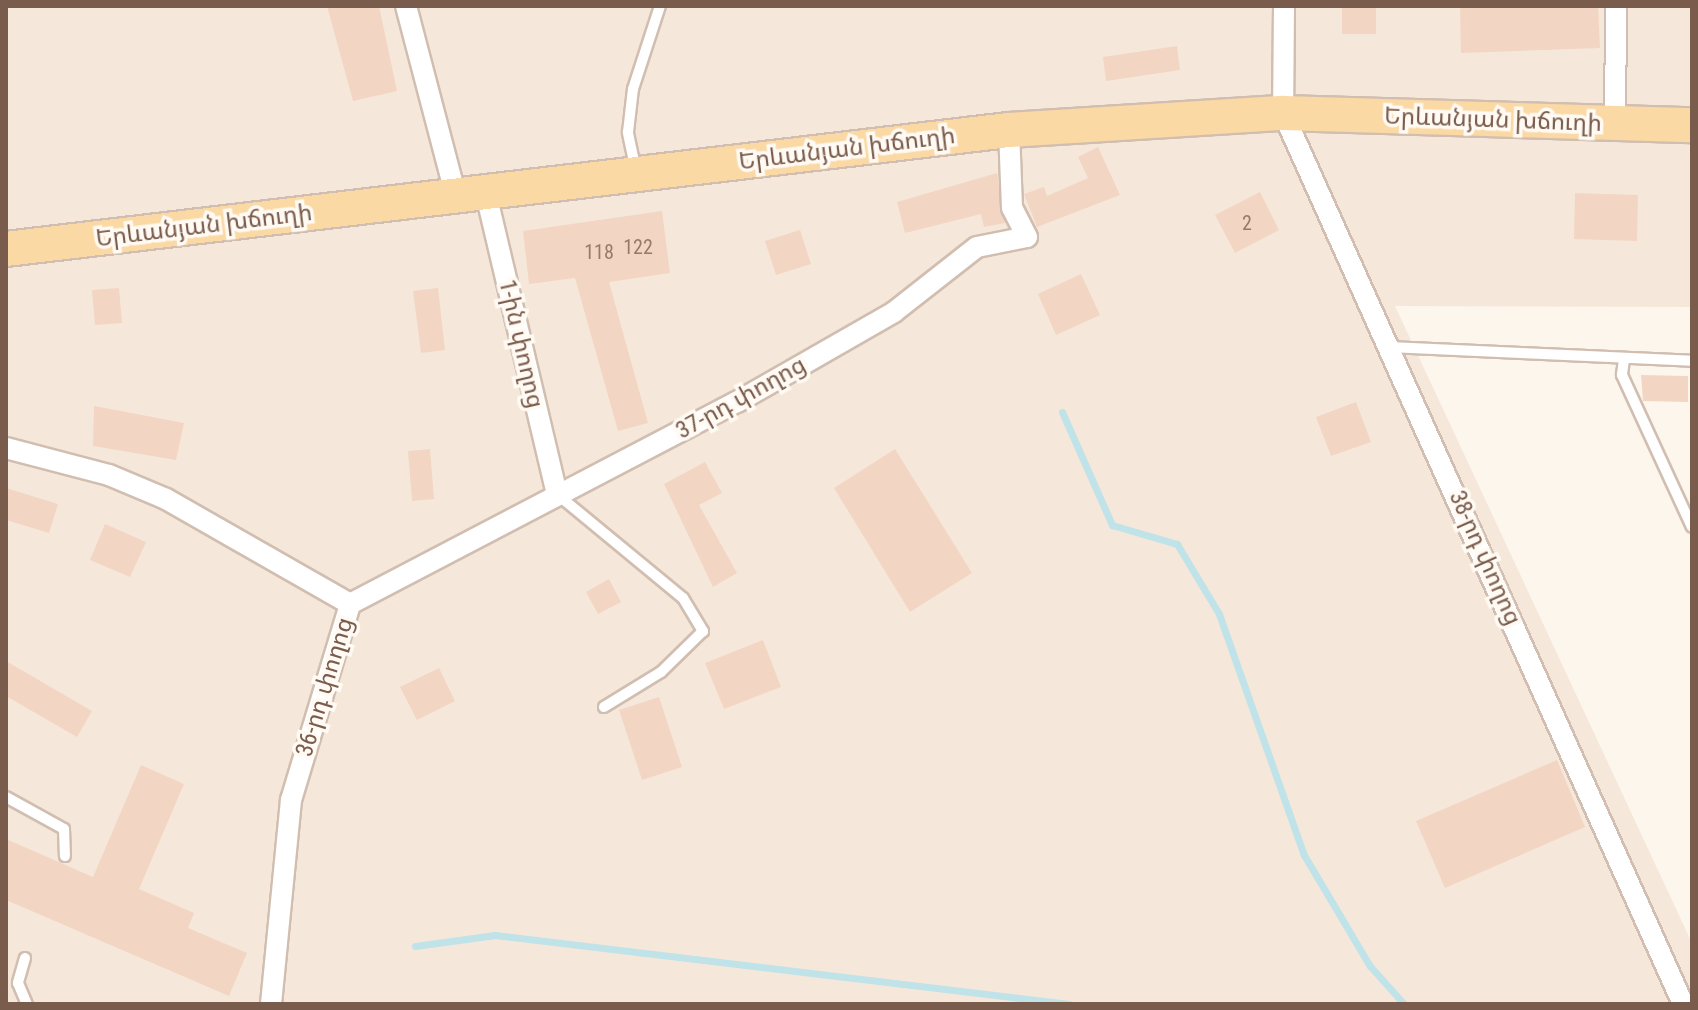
<!DOCTYPE html>
<meta charset="utf-8">
<style>
body{margin:0}
#map{position:relative;width:1698px;height:1010px;overflow:hidden;background:#fdf6ec;font-family:"Roboto Condensed","Noto Sans Armenian",sans-serif}
div>[style]{position:absolute}
.residential>*{inset:0;background:#f5e8da}
.stream>*{height:7px;margin:-3.5px;padding:0 3.5px;transform-origin:3.5px;border-radius:3.5px;background:#bfe3e8}
.building>*{inset:0;background:#f3d5c3}
.roads{filter:drop-shadow(2px 0 #d1beb0) drop-shadow(-2px 0 #d1beb0) drop-shadow(0 2px #d1beb0) drop-shadow(0 -2px #d1beb0)}
.lane>*{height:10px;margin:-5px;padding:0 5px;transform-origin:5px;border-radius:5px;background:#fff}
.street>*{height:20px;margin:-10px;padding:0 10px;transform-origin:10px;border-radius:10px;background:#fff}
.primary>*{height:34px;margin:-17px;padding:0 17px;transform-origin:17px;border-radius:17px;background:#fbd9a5}
span{translate:-50% -50%;white-space:nowrap;text-align:center;line-height:1.15;-webkit-text-stroke:7px #fffaf3;paint-order:stroke}
.number-label{font-size:20px;color:#987a6a}
.number-label span{-webkit-text-stroke-width:0}
.street-label{font-size:24px;color:#7a5c4d}
.frame{position:absolute;inset:0;border:8px solid #7a5c4d;pointer-events:none}
</style>
<div id="map">
<div class="residential">
<i style="clip-path:polygon(6px 6px,1692px 6px,1692px 307px,1395px 306px,1692px 943px,1692px 1004px,6px 1004px)"></i>
</div>
<div class="stream">
<i style="left:1062px;top:412px;width:124px;rotate:66.1deg"></i>
<i style="left:1112px;top:525px;width:68px;rotate:16.3deg"></i>
<i style="left:1177px;top:544px;width:82px;rotate:59deg"></i>
<i style="left:1219px;top:614px;width:256px;rotate:70.6deg"></i>
<i style="left:1304px;top:855px;width:129px;rotate:59.3deg"></i>
<i style="left:1370px;top:966px;width:51px;rotate:48.2deg"></i>
<i style="left:415px;top:946px;width:81px;rotate:-7.8deg"></i>
<i style="left:495px;top:935px;width:578px;rotate:6.85deg"></i>
</div>
<div class="building">
<i style="clip-path:polygon(327px 6px,379px 6px,397px 91px,353px 101px)"></i>
<i style="clip-path:polygon(1342px 6px,1376px 6px,1376px 34px,1342px 34px)"></i>
<i style="clip-path:polygon(1598px 6px,1600px 48px,1461px 53px,1460px 7px)"></i>
<i style="clip-path:polygon(1177px 46px,1180px 70px,1106px 81px,1103px 57px)"></i>
<i style="clip-path:polygon(1098px 147px,1120px 195px,1037px 227px,1024px 194px,1044px 187px,1047px 196px,1088px 178px,1078px 157px)"></i>
<i style="clip-path:polygon(997px 173px,1005px 223px,984px 227px,981px 214px,905px 233px,897px 202px)"></i>
<i style="clip-path:polygon(1260px 192px,1279px 230px,1235px 253px,1215px 215px)"></i>
<i style="clip-path:polygon(1575px 193px,1638px 195px,1637px 241px,1574px 239px)"></i>
<i style="clip-path:polygon(662px 211px,670px 273px,609px 282px,648px 423px,618px 431px,575px 278px,529px 284px,523px 231px)"></i>
<i style="clip-path:polygon(800px 230px,811px 264px,776px 275px,765px 241px)"></i>
<i style="clip-path:polygon(1081px 274px,1100px 315px,1056px 335px,1038px 294px)"></i>
<i style="clip-path:polygon(119px 288px,122px 323px,95px 325px,92px 290px)"></i>
<i style="clip-path:polygon(438px 288px,445px 350px,421px 353px,413px 291px)"></i>
<i style="clip-path:polygon(1641px 375px,1688px 376px,1688px 402px,1643px 401px)"></i>
<i style="clip-path:polygon(1356px 402px,1371px 442px,1331px 456px,1316px 417px)"></i>
<i style="clip-path:polygon(94px 406px,184px 423px,176px 460px,93px 446px)"></i>
<i style="clip-path:polygon(430px 449px,434px 499px,412px 501px,408px 451px)"></i>
<i style="clip-path:polygon(895px 449px,972px 573px,910px 612px,834px 488px)"></i>
<i style="clip-path:polygon(705px 462px,722px 493px,699px 505px,737px 573px,713px 587px,664px 484px)"></i>
<i style="clip-path:polygon(6px 488px,58px 504px,49px 533px,6px 520px)"></i>
<i style="clip-path:polygon(105px 524px,146px 542px,130px 577px,90px 560px)"></i>
<i style="clip-path:polygon(609px 579px,621px 602px,598px 614px,586px 592px)"></i>
<i style="clip-path:polygon(763px 640px,781px 687px,724px 709px,705px 663px)"></i>
<i style="clip-path:polygon(6px 661px,92px 711px,77px 737px,6px 696px)"></i>
<i style="clip-path:polygon(439px 668px,455px 701px,417px 720px,400px 687px)"></i>
<i style="clip-path:polygon(659px 697px,682px 767px,642px 780px,619px 710px)"></i>
<i style="clip-path:polygon(1557px 760px,1585px 827px,1445px 888px,1416px 821px)"></i>
<i style="clip-path:polygon(141px 765px,184px 784px,139px 889px,194px 913px,188px 928px,247px 953px,229px 996px,6px 900px,6px 839px,93px 877px)"></i>
</div>
<div class="roads">
<div class="lane">
<i style="left:636px;top:171px;width:40px;rotate:-102deg"></i>
<i style="left:628px;top:132px;width:43px;rotate:-83.4deg"></i>
<i style="left:633px;top:89px;width:87px;rotate:-72deg"></i>
<i style="left:1389px;top:347px;width:303px;rotate:2.6deg"></i>
<i style="left:1624px;top:360px;width:15px;rotate:98deg"></i>
<i style="left:1622px;top:375px;width:167px;rotate:65.3deg"></i>
<i style="left:558px;top:495px;width:162px;rotate:39.5deg"></i>
<i style="left:683px;top:598px;width:39px;rotate:59deg"></i>
<i style="left:703px;top:631px;width:59px;rotate:135.7deg"></i>
<i style="left:661px;top:672px;width:67px;rotate:148.4deg"></i>
<i style="left:6px;top:797px;width:66px;rotate:28.9deg"></i>
<i style="left:64px;top:829px;width:27px;rotate:88deg"></i>
<i style="left:25px;top:958px;width:26px;rotate:106deg"></i>
<i style="left:18px;top:983px;width:23px;rotate:67deg"></i>
</div>
<div class="street">
<i style="left:406px;top:6px;width:196px;rotate:75.3deg"></i>
<i style="left:1284px;top:6px;width:107px;rotate:90.5deg"></i>
<i style="left:1283px;top:113px;width:977px;rotate:65.82deg"></i>
<i style="left:1615px;top:124px;width:118px;rotate:-89.5deg"></i>
<i style="left:486px;top:194px;width:308px;rotate:76.7deg"></i>
<i style="left:6px;top:448px;width:106px;rotate:14.7deg"></i>
<i style="left:109px;top:475px;width:62px;rotate:22.8deg"></i>
<i style="left:166px;top:499px;width:212px;rotate:29.7deg"></i>
<i style="left:350px;top:604px;width:437px;rotate:-27.6deg"></i>
<i style="left:737px;top:402px;width:181px;rotate:-29.8deg"></i>
<i style="left:894px;top:312px;width:105px;rotate:-38.1deg"></i>
<i style="left:977px;top:247px;width:51px;rotate:-11.3deg"></i>
<i style="left:1027px;top:237px;width:33px;rotate:-117deg"></i>
<i style="left:1012px;top:208px;width:78px;rotate:-92.2deg"></i>
<i style="left:271px;top:1004px;width:205px;rotate:-84.4deg"></i>
<i style="left:291px;top:800px;width:205px;rotate:-73.2deg"></i>
</div>
<div class="primary">
<i style="left:6px;top:249px;width:1010px;rotate:-6.77deg"></i>
<i style="left:1009px;top:130px;width:275px;rotate:-3.6deg"></i>
<i style="left:1283px;top:113px;width:409px;rotate:1.7deg"></i>
</div>
</div>
<div class="number-label">
<span style="left:1247px;top:223px">2</span>
<span style="left:638px;top:247px">122</span>
<span style="left:599px;top:252px">118</span>
</div>
<div class="street-label">
<span style="left:1493px;top:120px;rotate:2deg">Երևանյան խճուղի</span>
<span style="left:847px;top:149px;rotate:-7deg">Երևանյան խճուղի</span>
<span style="left:204px;top:226px;rotate:-7deg">Երևանյան խճուղի</span>
<span style="left:521px;top:344px;rotate:77deg">1-ին փողոց</span>
<span style="left:741px;top:398px;rotate:-29deg">37-րդ փողոց</span>
<span style="left:1485px;top:558px;rotate:66deg">38-րդ փողոց</span>
<span style="left:325px;top:687px;rotate:-73deg">36-րդ փողոց</span>
</div>
<div class="frame"></div>
</div>
